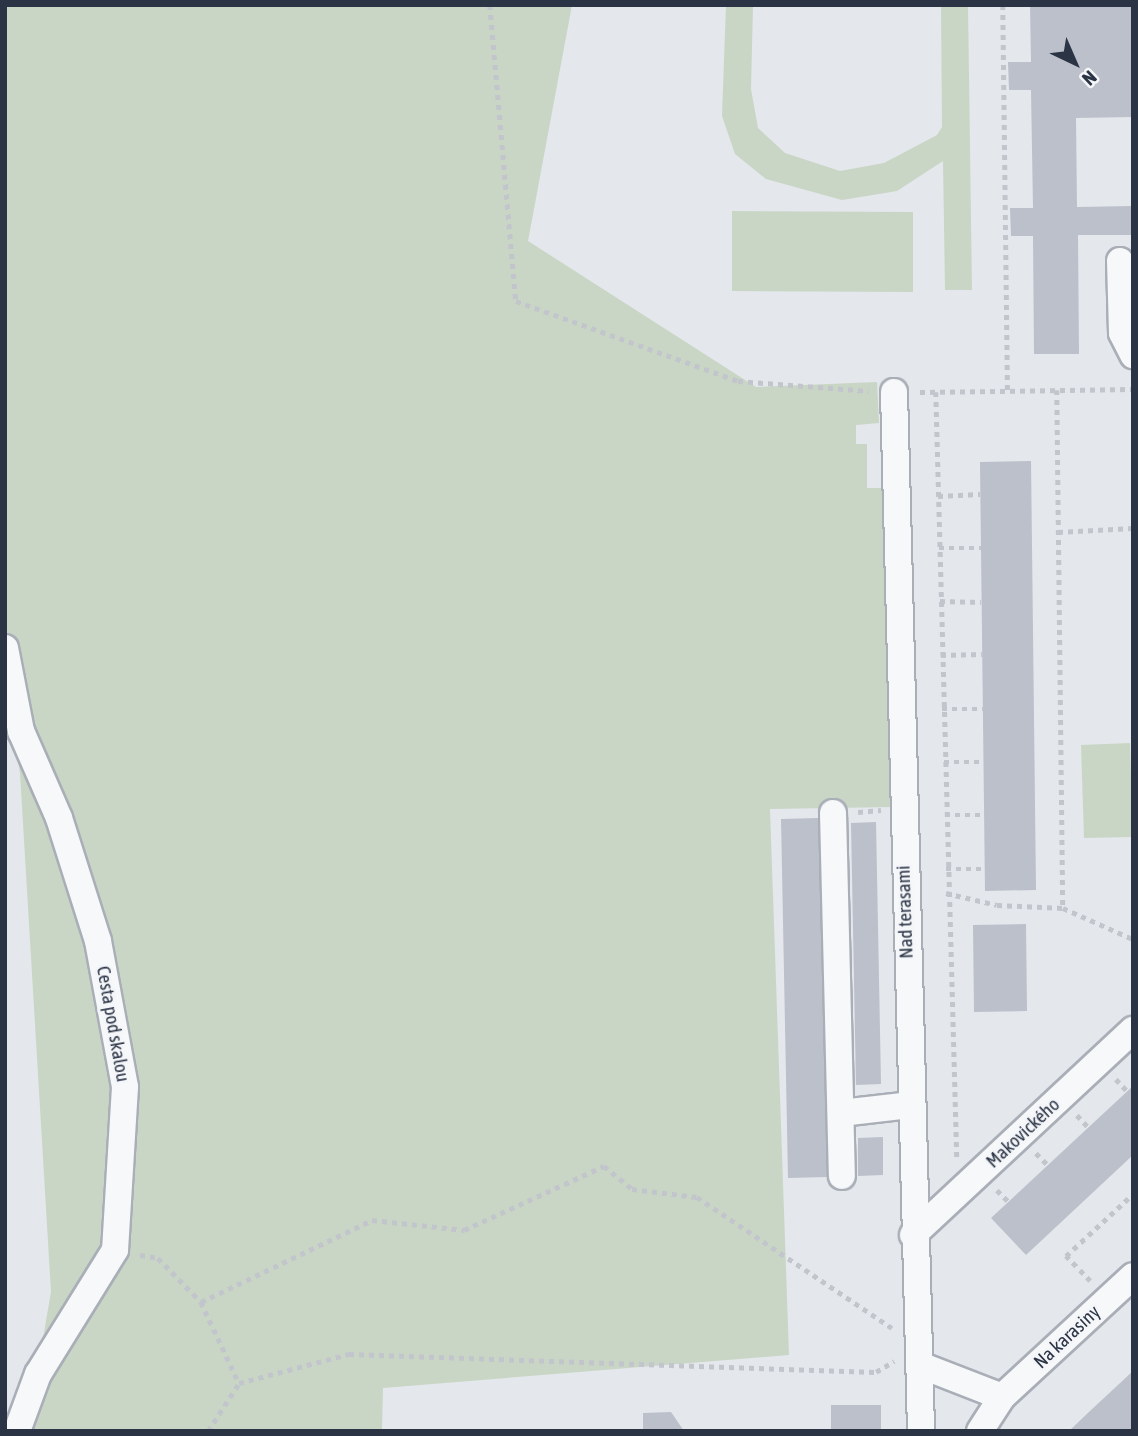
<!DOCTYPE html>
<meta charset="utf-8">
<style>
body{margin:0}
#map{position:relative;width:1138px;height:1436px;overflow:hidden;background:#e4e7ec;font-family:"Asap Condensed",sans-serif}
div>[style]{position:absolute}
.green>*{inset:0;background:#c9d6c5}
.building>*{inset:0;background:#bbc0ca}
.path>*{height:4.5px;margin-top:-2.25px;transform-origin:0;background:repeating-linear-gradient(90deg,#c2c5cb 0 5px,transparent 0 10px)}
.roads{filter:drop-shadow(2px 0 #a9aeb7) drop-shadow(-2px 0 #a9aeb7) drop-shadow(0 2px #a9aeb7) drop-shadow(0 -2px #a9aeb7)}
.minor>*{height:26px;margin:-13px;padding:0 13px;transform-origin:13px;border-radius:13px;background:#f7f8fa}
span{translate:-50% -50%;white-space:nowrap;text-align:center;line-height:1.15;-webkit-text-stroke:6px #f4f6f9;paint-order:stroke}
.street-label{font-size:19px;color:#2b3445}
.frame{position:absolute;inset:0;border:7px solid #2b3445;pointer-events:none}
.north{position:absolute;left:1040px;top:28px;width:70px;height:70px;-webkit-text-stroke:5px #f4f6f9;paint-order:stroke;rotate:136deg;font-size:19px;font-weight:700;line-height:28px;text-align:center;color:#2b3445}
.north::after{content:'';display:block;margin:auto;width:24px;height:32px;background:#2b3445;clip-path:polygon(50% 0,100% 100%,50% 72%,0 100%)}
</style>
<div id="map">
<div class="green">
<i style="clip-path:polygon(5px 5px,572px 5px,528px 241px,756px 387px,877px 382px,879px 423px,856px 425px,856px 444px,867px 444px,867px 488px,887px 488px,892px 807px,770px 809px,789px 1355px,383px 1388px,382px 1431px,27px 1431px,51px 1292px,20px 773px,5px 678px)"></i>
<i style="clip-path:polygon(726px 5px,753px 5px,751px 89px,758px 128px,785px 153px,840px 171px,884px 163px,937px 135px,942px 127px,941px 5px,968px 5px,972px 290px,945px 290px,943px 161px,897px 191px,842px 200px,766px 179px,735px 154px,722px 116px)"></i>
<i style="clip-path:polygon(732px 211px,913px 212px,913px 292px,732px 291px)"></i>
<i style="clip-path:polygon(1130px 743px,1133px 837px,1084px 838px,1081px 745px)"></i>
</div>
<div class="building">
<i style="clip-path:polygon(1030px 5px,1133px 5px,1133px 117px,1076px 118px,1077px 207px,1133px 206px,1133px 235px,1078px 235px,1079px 354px,1034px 354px,1033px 236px,1011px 236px,1010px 208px,1033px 208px,1031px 90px,1009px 90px,1008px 62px,1031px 62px)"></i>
<i style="clip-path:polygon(1031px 461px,1036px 890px,985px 891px,980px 462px)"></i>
<i style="clip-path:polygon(819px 818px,827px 1177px,788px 1178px,781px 819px)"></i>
<i style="clip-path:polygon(876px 822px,881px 1084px,856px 1085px,851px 823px)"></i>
<i style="clip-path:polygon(1026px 924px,1027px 1011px,974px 1012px,973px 925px)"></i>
<i style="clip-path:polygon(1133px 1086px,1133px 1155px,1026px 1255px,991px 1218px)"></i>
<i style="clip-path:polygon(883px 1137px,883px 1175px,858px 1176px,858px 1138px)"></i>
<i style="clip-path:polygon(1133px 1371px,1133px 1431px,1069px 1431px,1090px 1411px)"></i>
<i style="clip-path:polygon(831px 1405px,881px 1405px,881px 1431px,831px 1431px)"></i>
<i style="clip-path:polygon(671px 1412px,684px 1431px,643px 1431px,643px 1413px)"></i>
</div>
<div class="path">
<i style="left:490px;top:5px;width:297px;rotate:85deg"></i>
<i style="left:516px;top:301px;width:236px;rotate:19.8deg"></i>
<i style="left:738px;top:381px;width:131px;rotate:4.4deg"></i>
<i style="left:1003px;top:5px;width:386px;rotate:89.3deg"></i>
<i style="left:1057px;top:390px;width:518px;rotate:89.34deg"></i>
<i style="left:1063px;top:908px;width:77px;rotate:23.9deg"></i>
<i style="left:920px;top:392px;width:213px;rotate:-0.8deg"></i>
<i style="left:936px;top:392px;width:765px;rotate:88.43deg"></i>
<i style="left:938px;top:496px;width:42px;rotate:-2.7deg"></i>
<i style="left:1058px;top:532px;width:75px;rotate:-3.1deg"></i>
<i style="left:939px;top:548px;width:42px"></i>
<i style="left:940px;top:601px;width:41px;rotate:1.4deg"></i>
<i style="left:941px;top:655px;width:41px;rotate:-1.4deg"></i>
<i style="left:942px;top:709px;width:41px"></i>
<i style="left:944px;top:762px;width:39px"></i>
<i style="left:858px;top:812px;width:23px;rotate:-5deg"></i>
<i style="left:945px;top:815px;width:39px"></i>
<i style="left:946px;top:869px;width:39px"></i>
<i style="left:946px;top:893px;width:52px;rotate:13.2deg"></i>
<i style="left:997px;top:905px;width:66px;rotate:2.6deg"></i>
<i style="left:1116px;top:1079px;width:16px;rotate:47deg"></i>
<i style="left:1077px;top:1115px;width:16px;rotate:47deg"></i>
<i style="left:1036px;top:1153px;width:17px;rotate:45deg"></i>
<i style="left:997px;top:1190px;width:17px;rotate:45deg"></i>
<i style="left:140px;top:1255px;width:18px;rotate:9deg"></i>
<i style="left:158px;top:1258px;width:62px;rotate:45.7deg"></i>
<i style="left:201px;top:1302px;width:190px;rotate:-25.6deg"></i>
<i style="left:372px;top:1220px;width:93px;rotate:6.2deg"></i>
<i style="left:464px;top:1230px;width:154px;rotate:-24.6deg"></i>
<i style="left:604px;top:1166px;width:36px;rotate:39deg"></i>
<i style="left:632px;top:1189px;width:65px;rotate:7deg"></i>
<i style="left:697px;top:1197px;width:235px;rotate:33.9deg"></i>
<i style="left:1090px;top:1281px;width:35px;rotate:-134deg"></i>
<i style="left:1066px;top:1256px;width:91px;rotate:-42.8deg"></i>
<i style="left:201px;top:1302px;width:89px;rotate:64.9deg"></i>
<i style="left:208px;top:1431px;width:57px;rotate:-57.1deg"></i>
<i style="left:239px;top:1383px;width:114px;rotate:-14.8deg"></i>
<i style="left:349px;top:1354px;width:527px;rotate:1.96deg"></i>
<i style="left:876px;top:1372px;width:21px;rotate:-31deg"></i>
</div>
<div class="roads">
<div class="minor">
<i style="left:1120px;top:261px;width:72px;rotate:88.4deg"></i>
<i style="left:1122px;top:333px;width:25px;rotate:63deg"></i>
<i style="left:894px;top:392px;width:1039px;rotate:88.51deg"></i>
<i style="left:5px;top:648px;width:85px;rotate:79.1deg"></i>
<i style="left:21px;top:731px;width:95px;rotate:66.4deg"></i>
<i style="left:59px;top:818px;width:129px;rotate:72.4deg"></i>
<i style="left:98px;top:941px;width:148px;rotate:79.5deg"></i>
<i style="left:125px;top:1087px;width:163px;rotate:93.5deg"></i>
<i style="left:115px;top:1250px;width:146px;rotate:121.8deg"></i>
<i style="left:38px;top:1374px;width:61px;rotate:110.2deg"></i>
<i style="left:833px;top:813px;width:363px;rotate:88.6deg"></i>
<i style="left:841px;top:1113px;width:69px;rotate:-6.6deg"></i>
<i style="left:913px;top:1235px;width:301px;rotate:-43deg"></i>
<i style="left:920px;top:1365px;width:88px;rotate:21.3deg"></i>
<i style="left:980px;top:1431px;width:40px;rotate:-57.1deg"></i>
<i style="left:1002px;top:1397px;width:178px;rotate:-42.7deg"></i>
</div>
</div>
<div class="street-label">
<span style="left:905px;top:912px;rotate:-92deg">Nad terasami</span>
<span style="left:113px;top:1024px;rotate:80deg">Cesta pod skalou</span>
<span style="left:1023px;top:1133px;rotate:-43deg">Makovického</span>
<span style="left:1067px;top:1337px;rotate:-43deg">Na karasiny</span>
</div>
<div class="frame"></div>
<div class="north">N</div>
</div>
